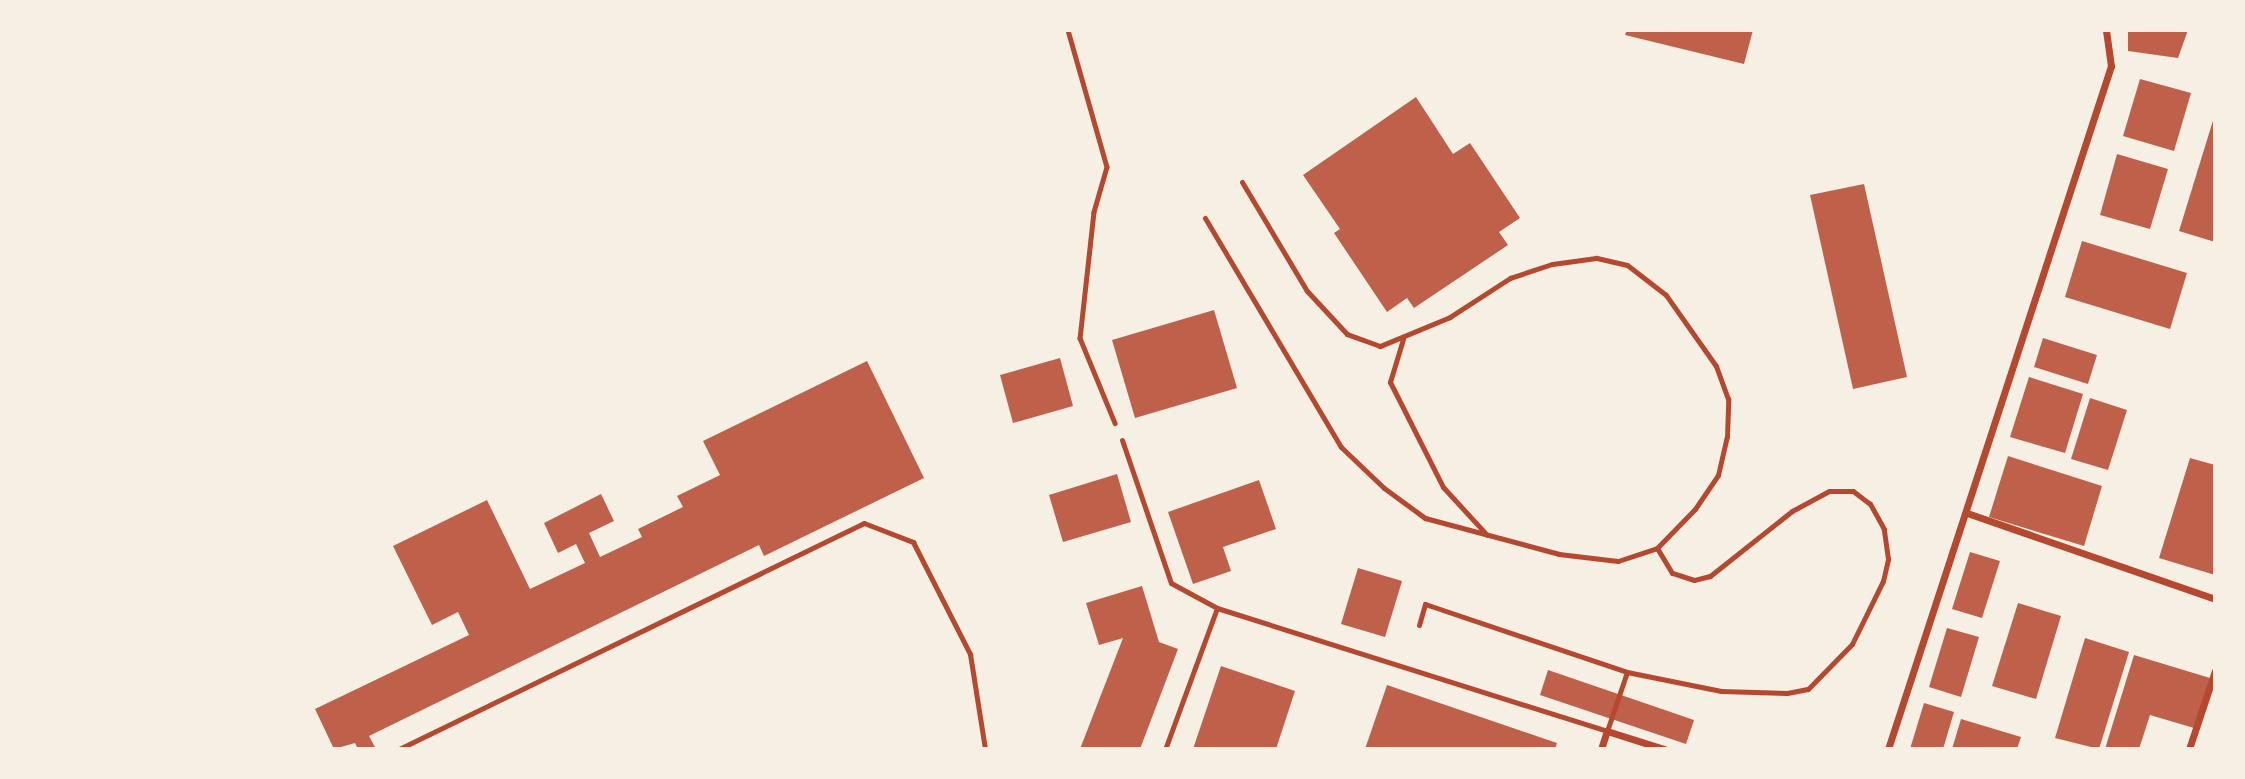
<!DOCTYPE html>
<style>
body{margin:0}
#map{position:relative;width:2245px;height:779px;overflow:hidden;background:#f6efe4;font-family:Mulish,sans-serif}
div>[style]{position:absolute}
.building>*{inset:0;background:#bf614a}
.path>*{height:4.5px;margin:-2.25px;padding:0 2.25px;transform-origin:2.25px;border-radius:2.25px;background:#b5482f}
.service>*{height:5px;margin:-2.5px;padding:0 2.5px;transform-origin:2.5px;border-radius:2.5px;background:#b5482f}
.minor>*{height:7px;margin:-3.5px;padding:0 3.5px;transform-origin:3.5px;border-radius:3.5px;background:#b5482f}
span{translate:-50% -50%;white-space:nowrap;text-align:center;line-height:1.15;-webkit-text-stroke:7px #f6efe4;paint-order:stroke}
.frame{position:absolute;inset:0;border:32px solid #f6efe4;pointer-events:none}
</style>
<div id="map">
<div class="building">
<i style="clip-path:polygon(1627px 30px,1753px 30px,1744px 64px,1625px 35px)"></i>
<i style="clip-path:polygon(2128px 30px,2188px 30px,2178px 58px,2128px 51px)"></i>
<i style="clip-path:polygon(2140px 79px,2191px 93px,2174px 151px,2123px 136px)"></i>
<i style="clip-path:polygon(1416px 97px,1453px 154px,1470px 143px,1520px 218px,1499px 232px,1508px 245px,1414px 308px,1407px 298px,1387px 312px,1334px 233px,1340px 229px,1303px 175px)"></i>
<i style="clip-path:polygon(2215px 114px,2215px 242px,2179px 231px)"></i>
<i style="clip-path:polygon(2117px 154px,2168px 169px,2150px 229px,2100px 215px)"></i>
<i style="clip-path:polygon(1864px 184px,1907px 377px,1853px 389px,1810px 195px)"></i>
<i style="clip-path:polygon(2082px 241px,2187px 273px,2170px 329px,2065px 297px)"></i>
<i style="clip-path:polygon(1214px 310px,1237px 388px,1135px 418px,1112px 340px)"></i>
<i style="clip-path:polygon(2043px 338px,2097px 355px,2088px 384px,2034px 367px)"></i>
<i style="clip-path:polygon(1060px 358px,1073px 406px,1013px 423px,1000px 375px)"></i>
<i style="clip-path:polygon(867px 361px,924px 478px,764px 556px,759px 545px,369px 736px,376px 749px,358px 749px,355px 743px,334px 749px,315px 709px,469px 635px,458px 612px,432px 625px,393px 546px,487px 500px,530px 589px,585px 563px,576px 544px,558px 553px,544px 523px,601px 494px,614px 521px,589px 533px,600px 557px,642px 537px,638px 529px,683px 507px,677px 496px,720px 475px,703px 441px)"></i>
<i style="clip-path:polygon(2029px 377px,2083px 394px,2065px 453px,2010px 437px)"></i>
<i style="clip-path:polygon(2090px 398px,2127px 410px,2108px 470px,2071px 459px)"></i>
<i style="clip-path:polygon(2008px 456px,2102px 486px,2084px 546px,1989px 517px)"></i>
<i style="clip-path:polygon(2190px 458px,2215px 465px,2215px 575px,2159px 558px)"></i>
<i style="clip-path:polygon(1117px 474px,1131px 522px,1063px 542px,1049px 495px)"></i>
<i style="clip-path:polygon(1259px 480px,1276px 529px,1223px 547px,1231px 571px,1193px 584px,1168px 512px)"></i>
<i style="clip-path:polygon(1970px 552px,2000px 561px,1982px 618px,1952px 609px)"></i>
<i style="clip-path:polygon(1358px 568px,1402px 581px,1385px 637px,1341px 624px)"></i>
<i style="clip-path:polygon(1142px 586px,1159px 642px,1178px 649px,1140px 749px,1080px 749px,1123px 638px,1099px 645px,1086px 603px)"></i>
<i style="clip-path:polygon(2018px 603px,2061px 616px,2036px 699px,1992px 686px)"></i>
<i style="clip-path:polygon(1947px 628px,1979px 637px,1961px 697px,1929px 687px)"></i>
<i style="clip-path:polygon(2085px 638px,2129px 652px,2099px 749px,2055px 738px)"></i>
<i style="clip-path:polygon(2134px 655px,2210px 678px,2194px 728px,2150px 715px,2139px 749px,2105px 749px)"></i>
<i style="clip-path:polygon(1221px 666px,1295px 691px,1276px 749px,1193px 749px)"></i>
<i style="clip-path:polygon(1548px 670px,1694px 720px,1686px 744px,1540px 695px)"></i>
<i style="clip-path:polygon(1387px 685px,1557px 743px,1555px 749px,1365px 749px)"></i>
<i style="clip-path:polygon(1924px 703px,1954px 712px,1943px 749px,1910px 749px)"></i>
<i style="clip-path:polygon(1961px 719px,2021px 737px,2017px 749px,1952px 749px)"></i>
</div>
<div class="path">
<i style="left:1068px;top:30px;width:142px;rotate:74.1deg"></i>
<i style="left:1107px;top:167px;width:47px;rotate:106.1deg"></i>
<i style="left:1094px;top:212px;width:127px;rotate:96.3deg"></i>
<i style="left:1080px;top:338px;width:92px;rotate:67.6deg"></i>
</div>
<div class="service">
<i style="left:1205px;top:218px;width:266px;rotate:59.3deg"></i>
<i style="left:1341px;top:447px;width:59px;rotate:43.6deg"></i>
<i style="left:1384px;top:488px;width:51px;rotate:36.2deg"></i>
<i style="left:1425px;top:518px;width:139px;rotate:15deg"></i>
<i style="left:1559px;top:554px;width:59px;rotate:6.8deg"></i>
<i style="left:1618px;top:561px;width:41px;rotate:-18.4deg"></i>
<i style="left:1657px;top:548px;width:54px;rotate:-45.7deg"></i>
<i style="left:1695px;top:509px;width:41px;rotate:-55.9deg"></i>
<i style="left:1718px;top:475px;width:39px;rotate:-77deg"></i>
<i style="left:1727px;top:437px;width:38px;rotate:-88deg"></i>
<i style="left:1728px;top:399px;width:35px;rotate:-110deg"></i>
<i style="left:1716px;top:366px;width:87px;rotate:-125.2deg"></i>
<i style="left:1666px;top:295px;width:49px;rotate:-142.4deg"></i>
<i style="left:1627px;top:265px;width:32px;rotate:-167deg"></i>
<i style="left:1596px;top:258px;width:44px;rotate:172.2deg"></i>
<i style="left:1552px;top:264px;width:44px;rotate:161.6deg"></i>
<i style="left:1510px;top:278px;width:72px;rotate:147deg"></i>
<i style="left:1450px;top:317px;width:76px;rotate:157.5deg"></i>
<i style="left:1380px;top:346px;width:35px;rotate:-160deg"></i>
<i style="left:1347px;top:334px;width:59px;rotate:-132.9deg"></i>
<i style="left:1307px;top:291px;width:127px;rotate:-120.8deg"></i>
<i style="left:1403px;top:339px;width:45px;rotate:106.8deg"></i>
<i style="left:1390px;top:382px;width:118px;rotate:63.2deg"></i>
<i style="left:1443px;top:487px;width:65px;rotate:47.5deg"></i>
<i style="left:1122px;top:440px;width:151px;rotate:71.1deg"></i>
<i style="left:1171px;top:583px;width:52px;rotate:28.5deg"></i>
<i style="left:1217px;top:608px;width:150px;rotate:110.2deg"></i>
<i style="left:1217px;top:608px;width:409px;rotate:17.5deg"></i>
<i style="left:1607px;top:731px;width:62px;rotate:-71.3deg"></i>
<i style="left:1419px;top:625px;width:22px;rotate:-74deg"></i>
<i style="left:1425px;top:604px;width:213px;rotate:18.6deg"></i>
<i style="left:1627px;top:672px;width:96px;rotate:11.4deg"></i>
<i style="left:1721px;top:691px;width:66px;rotate:1.7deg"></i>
<i style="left:1787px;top:693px;width:21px;rotate:-11deg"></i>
<i style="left:1808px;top:689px;width:63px;rotate:-45.6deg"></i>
<i style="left:1852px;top:644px;width:70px;rotate:-63.8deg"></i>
<i style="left:1883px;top:581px;width:23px;rotate:-77deg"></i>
<i style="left:1888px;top:559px;width:30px;rotate:-98deg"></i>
<i style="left:1884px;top:529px;width:29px;rotate:-119deg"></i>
<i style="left:1870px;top:504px;width:21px;rotate:-143deg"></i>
<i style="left:1853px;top:491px;width:24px;rotate:180deg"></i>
<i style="left:1829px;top:491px;width:42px;rotate:151.6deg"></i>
<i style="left:1792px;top:511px;width:105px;rotate:141.6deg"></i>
<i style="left:1710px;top:576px;width:16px;rotate:166deg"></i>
<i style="left:1694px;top:580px;width:23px;rotate:-162deg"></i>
<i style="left:1672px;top:573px;width:29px;rotate:-121deg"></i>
<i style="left:399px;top:749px;width:517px;rotate:-25.92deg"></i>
<i style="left:864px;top:523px;width:53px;rotate:21.2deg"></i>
<i style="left:913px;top:542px;width:126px;rotate:63deg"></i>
<i style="left:970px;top:654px;width:96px;rotate:81deg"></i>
</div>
<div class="minor">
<i style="left:1967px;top:513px;width:262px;rotate:19.1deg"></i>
<i style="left:1601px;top:749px;width:19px;rotate:-72deg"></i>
<i style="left:1607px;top:731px;width:60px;rotate:17.5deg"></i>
<i style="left:1888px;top:749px;width:718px;rotate:-71.92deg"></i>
<i style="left:2111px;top:66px;width:36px;rotate:-98deg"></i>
<i style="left:2189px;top:749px;width:82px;rotate:-71.6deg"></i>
</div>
<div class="frame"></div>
</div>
